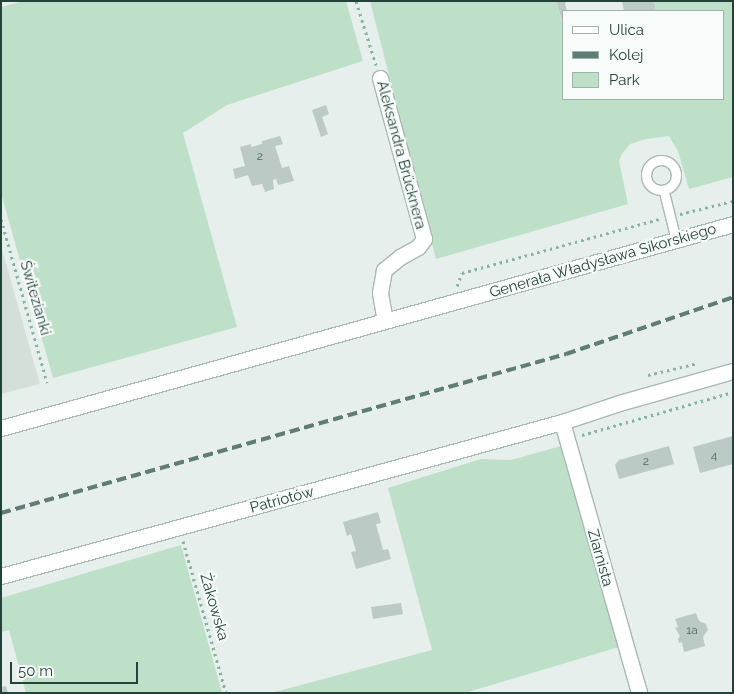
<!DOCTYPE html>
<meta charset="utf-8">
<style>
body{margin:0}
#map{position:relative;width:734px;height:694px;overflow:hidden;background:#e6efeb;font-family:Raleway,sans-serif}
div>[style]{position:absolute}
.built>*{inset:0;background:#d4dfda}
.green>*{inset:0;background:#bfe0c8}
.building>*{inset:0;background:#bbcac4}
.path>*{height:3px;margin-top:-1.5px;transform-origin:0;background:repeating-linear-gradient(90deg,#86b3a5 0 2.5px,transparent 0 6.5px)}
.roads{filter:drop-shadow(1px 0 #a8b8b2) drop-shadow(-1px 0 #a8b8b2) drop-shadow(0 1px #a8b8b2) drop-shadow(0 -1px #a8b8b2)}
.service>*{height:9px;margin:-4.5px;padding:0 4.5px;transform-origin:4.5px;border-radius:4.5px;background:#fff}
.service>.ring{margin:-4.5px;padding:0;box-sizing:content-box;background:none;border:9px solid #fff;border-radius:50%}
.minor>*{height:15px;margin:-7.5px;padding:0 7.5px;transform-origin:7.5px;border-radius:7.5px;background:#fff}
.secondary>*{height:15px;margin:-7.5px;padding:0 7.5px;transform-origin:7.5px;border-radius:7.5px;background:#fff}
.rail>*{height:4px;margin-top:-2px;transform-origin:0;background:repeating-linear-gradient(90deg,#5f7d75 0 10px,transparent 0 15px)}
span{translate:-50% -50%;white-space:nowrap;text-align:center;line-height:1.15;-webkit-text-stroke:4.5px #f7fbf9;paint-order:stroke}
.number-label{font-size:12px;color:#4a645c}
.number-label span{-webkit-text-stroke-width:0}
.street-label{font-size:15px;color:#24423a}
.frame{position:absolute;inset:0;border:2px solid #24423a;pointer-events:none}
.legend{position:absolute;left:562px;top:10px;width:162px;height:90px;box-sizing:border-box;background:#f7fbf9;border:1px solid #a3b1ad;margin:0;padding:6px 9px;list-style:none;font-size:15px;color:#24423a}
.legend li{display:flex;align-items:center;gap:10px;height:25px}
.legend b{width:25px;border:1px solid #a3b1ad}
.scale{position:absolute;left:10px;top:662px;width:128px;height:22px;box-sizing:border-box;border:2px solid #24423a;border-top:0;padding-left:6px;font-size:15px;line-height:18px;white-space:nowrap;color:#24423a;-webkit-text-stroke:4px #f7fbf9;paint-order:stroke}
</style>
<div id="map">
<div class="built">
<i style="clip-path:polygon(1px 246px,40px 384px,1px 394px)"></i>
</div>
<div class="green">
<i style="clip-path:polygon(23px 1px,346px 1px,363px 61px,227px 105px,183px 133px,237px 327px,53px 378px,1px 193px,1px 7px)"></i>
<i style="clip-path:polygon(370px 1px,556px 1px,563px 26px,563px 99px,723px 99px,723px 11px,656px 11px,654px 1px,733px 1px,733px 177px,689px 189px,678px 151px,669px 136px,646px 139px,630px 144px,622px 154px,619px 161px,628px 204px,436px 259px)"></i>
<i style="clip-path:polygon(561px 446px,619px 647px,465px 693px,271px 693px,432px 650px,388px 488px,481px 459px,511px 460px)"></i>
<i style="clip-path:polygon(181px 545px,222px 693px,26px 693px,9px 630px,1px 632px,1px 598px)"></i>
</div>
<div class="building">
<i style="clip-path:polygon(556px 1px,567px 1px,565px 4px,567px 11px,563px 11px,563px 24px)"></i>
<i style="clip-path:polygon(622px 1px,654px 1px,656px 11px,624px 11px)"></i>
<i style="clip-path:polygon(326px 105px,329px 114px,322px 117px,328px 134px,321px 137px,312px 110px)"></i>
<i style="clip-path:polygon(280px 136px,283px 144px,275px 146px,282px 168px,289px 166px,294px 181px,278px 185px,276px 179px,273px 180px,274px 189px,265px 192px,262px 184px,252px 186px,248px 175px,235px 179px,233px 169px,245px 166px,240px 147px,251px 144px,251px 147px,262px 144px,262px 141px)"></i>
<i style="clip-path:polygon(733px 436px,733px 464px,700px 473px,693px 447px)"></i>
<i style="clip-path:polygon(669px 446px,674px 464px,619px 479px,615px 465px,619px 460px)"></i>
<i style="clip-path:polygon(378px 512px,381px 523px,376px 524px,383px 550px,388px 549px,391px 559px,356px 569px,351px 552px,356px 551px,351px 534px,347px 536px,343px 522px)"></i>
<i style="clip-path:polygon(401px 603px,403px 614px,373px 619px,371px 607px)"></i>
<i style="clip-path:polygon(696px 613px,699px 621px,706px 624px,708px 630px,703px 637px,705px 646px,684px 652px,682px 642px,679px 643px,678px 639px,680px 636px,675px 628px,678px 627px,675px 619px)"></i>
<i style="clip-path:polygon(6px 686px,8px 693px,1px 693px,1px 687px)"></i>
</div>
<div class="path">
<i style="left:356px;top:1px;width:67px;rotate:72.6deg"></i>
<i style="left:680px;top:214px;width:55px;rotate:-13.8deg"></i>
<i style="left:1px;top:219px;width:170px;rotate:74.3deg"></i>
<i style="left:457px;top:286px;width:14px;rotate:-69deg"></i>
<i style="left:462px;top:273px;width:204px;rotate:-15.3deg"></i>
<i style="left:648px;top:375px;width:51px;rotate:-13.5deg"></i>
<i style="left:582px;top:435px;width:157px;rotate:-15.9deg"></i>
<i style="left:183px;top:541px;width:158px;rotate:74.2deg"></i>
</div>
<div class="roads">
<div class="service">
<i class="ring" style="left:646px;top:160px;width:21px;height:21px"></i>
<i style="left:664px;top:192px;width:49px;rotate:76deg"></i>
</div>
<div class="minor">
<i style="left:380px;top:78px;width:167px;rotate:74.7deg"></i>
<i style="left:424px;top:239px;width:10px;rotate:127deg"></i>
<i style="left:418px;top:247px;width:21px;rotate:151deg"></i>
<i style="left:400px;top:257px;width:21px;rotate:141deg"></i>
<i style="left:384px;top:270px;width:23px;rotate:100deg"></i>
<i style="left:380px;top:293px;width:27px;rotate:80deg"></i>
<i style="left:562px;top:422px;width:282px;rotate:74.1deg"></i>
</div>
<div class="secondary">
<i style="left:1px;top:428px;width:760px;rotate:-15.57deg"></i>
<i style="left:1px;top:576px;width:582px;rotate:-15.35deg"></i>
<i style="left:562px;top:422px;width:60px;rotate:-18.4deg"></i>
<i style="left:619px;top:403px;width:118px;rotate:-15.7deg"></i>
</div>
</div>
<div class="rail">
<i style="left:1px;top:513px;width:587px;rotate:-15.72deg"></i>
<i style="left:566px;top:354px;width:176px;rotate:-18.8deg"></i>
</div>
<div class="number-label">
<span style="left:260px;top:157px">2</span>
<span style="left:714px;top:456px">4</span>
<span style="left:646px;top:462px">2</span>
<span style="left:692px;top:631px">1a</span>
</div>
<div class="street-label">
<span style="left:401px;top:155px;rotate:75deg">Aleksandra Brücknera</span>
<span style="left:603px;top:261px;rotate:-16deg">Generała Władysława Sikorskiego</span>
<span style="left:35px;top:298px;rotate:74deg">Świtezianki</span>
<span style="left:282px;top:500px;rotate:-15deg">Patriotów</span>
<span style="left:600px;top:558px;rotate:74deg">Ziarnista</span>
<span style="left:214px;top:607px;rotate:74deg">Żakowska</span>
</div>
<div class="frame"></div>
<ul class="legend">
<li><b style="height:6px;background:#fff"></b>Ulica</li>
<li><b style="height:6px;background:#5f7d75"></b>Kolej</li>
<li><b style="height:14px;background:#bfe0c8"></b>Park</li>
</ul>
<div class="scale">50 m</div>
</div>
